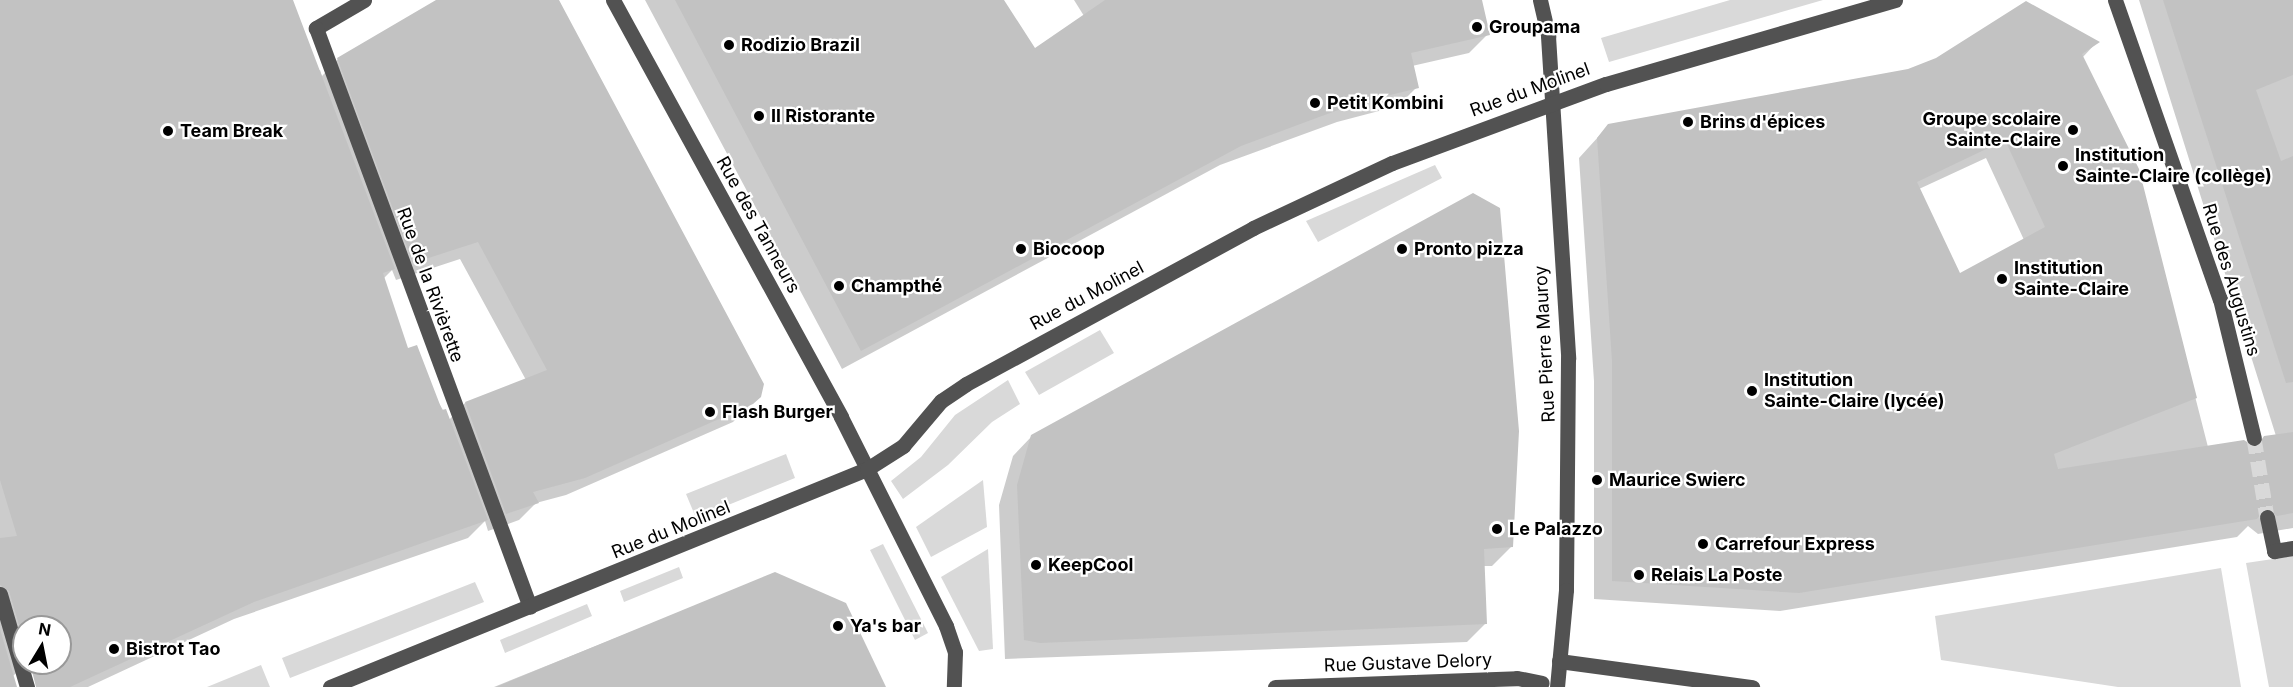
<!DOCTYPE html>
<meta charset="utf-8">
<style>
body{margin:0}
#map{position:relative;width:2293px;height:687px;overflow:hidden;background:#fff;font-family:Inter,sans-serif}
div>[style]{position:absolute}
.green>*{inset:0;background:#d9d9d9}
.shadow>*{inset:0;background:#0003}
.building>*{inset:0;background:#c2c2c2}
.minor-tunnel>*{height:15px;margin-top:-7.5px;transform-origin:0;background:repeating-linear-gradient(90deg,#d9d9d9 0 15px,transparent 0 23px)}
.minor>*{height:15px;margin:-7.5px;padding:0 7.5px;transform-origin:7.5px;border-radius:7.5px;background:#525252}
.dots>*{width:16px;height:16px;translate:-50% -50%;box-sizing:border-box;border:3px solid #fff;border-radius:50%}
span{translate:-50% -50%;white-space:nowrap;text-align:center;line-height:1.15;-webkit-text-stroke:4.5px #fff;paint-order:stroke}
.poi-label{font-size:18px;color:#000;font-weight:700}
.left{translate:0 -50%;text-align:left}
.right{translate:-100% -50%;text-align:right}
.street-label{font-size:18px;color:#000}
.north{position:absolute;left:12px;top:615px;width:60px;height:60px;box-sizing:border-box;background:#fff;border:2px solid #999;border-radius:50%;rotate:10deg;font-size:16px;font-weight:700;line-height:24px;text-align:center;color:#000}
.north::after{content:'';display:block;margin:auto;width:21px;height:27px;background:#000;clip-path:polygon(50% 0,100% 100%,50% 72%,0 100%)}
</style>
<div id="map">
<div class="green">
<i style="clip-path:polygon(1730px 0,1823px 0,1609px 62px,1601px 38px)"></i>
<i style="clip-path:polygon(1435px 165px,1442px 178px,1318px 242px,1306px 221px)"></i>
<i style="clip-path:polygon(1100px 330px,1114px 353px,1039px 395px,1025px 372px)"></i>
<i style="clip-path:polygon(1008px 380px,1020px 404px,992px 422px,948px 465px,903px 499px,891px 481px,921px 457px,955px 415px)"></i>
<i style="clip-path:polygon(786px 454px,795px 478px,696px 518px,686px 494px)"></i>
<i style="clip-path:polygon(983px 480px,987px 527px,931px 557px,916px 527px)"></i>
<i style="clip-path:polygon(883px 544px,928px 633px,915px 640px,870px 550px)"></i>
<i style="clip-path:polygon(988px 549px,993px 649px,979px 651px,941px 577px)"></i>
<i style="clip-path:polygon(2293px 556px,2293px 687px,2269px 687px,2246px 563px)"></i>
<i style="clip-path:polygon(679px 567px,683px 578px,624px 602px,620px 591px)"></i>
<i style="clip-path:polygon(2221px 568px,2241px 687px,2118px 687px,1941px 660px,1935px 616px)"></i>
<i style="clip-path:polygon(475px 582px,484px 602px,290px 678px,282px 658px)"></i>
<i style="clip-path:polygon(587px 604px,592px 616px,505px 653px,500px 640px)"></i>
<i style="clip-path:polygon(261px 665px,270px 687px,207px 687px)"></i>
</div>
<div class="shadow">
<i style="clip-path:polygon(evenodd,0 0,292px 0,315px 72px,320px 70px,322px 76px,338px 59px,439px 0,557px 0,759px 396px,733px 422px,566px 495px,536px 503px,519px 520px,488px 531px,485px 521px,468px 538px,234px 619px,88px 687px,40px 687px,33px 663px,60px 663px,60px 627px,24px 627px,24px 663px,28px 663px,0 687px,0 0,460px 259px,526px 380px,465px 403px,449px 420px,407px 350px,383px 279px,392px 270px,396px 280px,460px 259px)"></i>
<i style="clip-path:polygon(645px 0,1003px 0,1034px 50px,1084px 16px,1074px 0,1480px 0,1488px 34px,1469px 53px,1412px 66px,1417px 87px,1398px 106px,1337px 122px,1220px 165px,842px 369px)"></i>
<i style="clip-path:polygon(evenodd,2139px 0,2293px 0,2293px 528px,2258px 534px,2248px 526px,2237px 537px,1780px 611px,1594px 599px,1594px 381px,1579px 158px,1609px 125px,2097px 42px,2082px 58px,2137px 169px,2208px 447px,2254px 448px,2264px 438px,2276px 436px,2139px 0,1986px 158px,2024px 240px,1959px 275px,1919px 189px,1986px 158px)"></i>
<i style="clip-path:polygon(1032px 436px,1511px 547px,1492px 566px,1483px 566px,1486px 623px,1467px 642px,1005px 659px,999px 505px,1013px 456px)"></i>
<i style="clip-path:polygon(775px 574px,884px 687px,494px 687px)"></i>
</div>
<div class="building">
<i style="clip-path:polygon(0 0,293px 0,395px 269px,383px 273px,408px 348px,417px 345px,442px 410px,446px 409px,488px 520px,254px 602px,70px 687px,36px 687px,30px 663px,60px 663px,60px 627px,24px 627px,24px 642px,9px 591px,0 585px,0 538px,17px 536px,0 480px)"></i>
<i style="clip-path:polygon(436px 0,559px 0,764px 384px,761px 397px,753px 404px,585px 478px,533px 492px,539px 503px,506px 514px,465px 402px,547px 370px,478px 242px,413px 263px,337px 58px)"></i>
<i style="clip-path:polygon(675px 0,1004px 0,1035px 48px,1105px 0,1482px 0,1490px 35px,1411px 53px,1419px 88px,1357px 103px,1241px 146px,861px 351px)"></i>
<i style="clip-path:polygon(2163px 0,2293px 0,2293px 75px,2256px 90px,2281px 161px,2293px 156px,2293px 382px,2286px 383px)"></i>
<i style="clip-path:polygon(evenodd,2026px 1px,2100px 42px,2082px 54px,2139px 169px,2197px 398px,2054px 454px,2058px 469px,2244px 440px,2256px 448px,2264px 436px,2293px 432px,2293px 513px,2277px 516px,2266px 507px,2257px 519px,1799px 593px,1612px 581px,1612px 361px,1597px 138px,1608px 124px,1908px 69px,1936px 58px,2026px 1px,2005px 140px,2045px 227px,1960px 273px,1917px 182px,2005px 140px)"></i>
<i style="clip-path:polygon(1473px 193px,1500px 208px,1519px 431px,1513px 547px,1484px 549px,1487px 624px,1040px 643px,1024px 640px,1017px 485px,1031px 435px)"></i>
<i style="clip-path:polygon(775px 572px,846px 603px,886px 687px,496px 687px)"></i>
<i style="clip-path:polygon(0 629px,17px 687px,0 687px)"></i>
</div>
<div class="minor-tunnel">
<i style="left:2254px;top:438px;width:80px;rotate:80.7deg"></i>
</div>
<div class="minor">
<i style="left:364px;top:0;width:56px;rotate:149.7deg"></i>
<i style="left:316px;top:28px;width:617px;rotate:69.72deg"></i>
<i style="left:613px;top:0;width:475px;rotate:61.3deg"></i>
<i style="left:841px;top:417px;width:234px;rotate:63.3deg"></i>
<i style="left:946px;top:626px;width:28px;rotate:71deg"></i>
<i style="left:955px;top:652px;width:35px;rotate:92deg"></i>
<i style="left:1540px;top:0;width:37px;rotate:77deg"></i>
<i style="left:1548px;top:36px;width:323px;rotate:86.4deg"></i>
<i style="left:1568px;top:358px;width:232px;rotate:90.5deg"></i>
<i style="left:1566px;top:590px;width:97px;rotate:95.3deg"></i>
<i style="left:2115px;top:0;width:317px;rotate:70.7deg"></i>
<i style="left:2220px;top:299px;width:143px;rotate:76.3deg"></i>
<i style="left:2267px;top:517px;width:35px;rotate:78deg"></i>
<i style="left:2274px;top:551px;width:19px;rotate:-9deg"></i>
<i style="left:0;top:594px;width:97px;rotate:73.8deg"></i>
<i style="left:1559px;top:661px;width:195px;rotate:7.7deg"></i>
<i style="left:330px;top:687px;width:580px;rotate:-22.1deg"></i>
<i style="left:867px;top:469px;width:43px;rotate:-32.6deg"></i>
<i style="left:903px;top:446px;width:59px;rotate:-49.8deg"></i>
<i style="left:941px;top:401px;width:30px;rotate:-34deg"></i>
<i style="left:966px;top:384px;width:327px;rotate:-28.5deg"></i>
<i style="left:1253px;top:228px;width:153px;rotate:-25.1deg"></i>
<i style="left:1392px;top:163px;width:228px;rotate:-20.3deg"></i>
<i style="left:1606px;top:84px;width:301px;rotate:-16.2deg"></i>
<i style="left:1275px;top:687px;width:242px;rotate:-2.1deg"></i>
<i style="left:1517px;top:678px;width:25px;rotate:11deg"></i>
</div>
<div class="dots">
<i style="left:1477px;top:27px;background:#000"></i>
<i style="left:729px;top:45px;background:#000"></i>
<i style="left:1315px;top:103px;background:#000"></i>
<i style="left:759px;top:116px;background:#000"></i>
<i style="left:1688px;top:122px;background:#000"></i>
<i style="left:2073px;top:130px;background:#000"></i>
<i style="left:168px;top:131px;background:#000"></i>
<i style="left:2063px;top:166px;background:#000"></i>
<i style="left:1021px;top:249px;background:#000"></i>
<i style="left:1402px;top:249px;background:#000"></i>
<i style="left:2002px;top:279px;background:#000"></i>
<i style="left:839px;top:286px;background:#000"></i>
<i style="left:1752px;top:391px;background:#000"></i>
<i style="left:710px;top:412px;background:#000"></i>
<i style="left:1597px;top:480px;background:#000"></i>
<i style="left:1497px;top:529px;background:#000"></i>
<i style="left:1703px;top:544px;background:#000"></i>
<i style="left:1036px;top:565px;background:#000"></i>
<i style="left:1639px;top:575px;background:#000"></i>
<i style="left:838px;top:626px;background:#000"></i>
<i style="left:114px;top:649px;background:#000"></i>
</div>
<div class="poi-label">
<span class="left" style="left:1489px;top:27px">Groupama</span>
<span class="left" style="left:741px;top:45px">Rodizio Brazil</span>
<span class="left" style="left:1327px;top:103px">Petit Kombini</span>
<span class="left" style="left:771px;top:116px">Il Ristorante</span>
<span class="right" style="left:2061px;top:130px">Groupe scolaire<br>Sainte-Claire</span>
<span class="left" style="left:1700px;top:122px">Brins d'épices</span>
<span class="left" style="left:180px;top:131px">Team Break</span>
<span class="left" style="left:2075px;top:166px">Institution<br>Sainte-Claire (collège)</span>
<span class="left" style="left:1033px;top:249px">Biocoop</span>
<span class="left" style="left:1414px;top:249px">Pronto pizza</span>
<span class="left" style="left:2014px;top:279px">Institution<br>Sainte-Claire</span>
<span class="left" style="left:851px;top:286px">Champthé</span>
<span class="left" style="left:1764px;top:391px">Institution<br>Sainte-Claire (lycée)</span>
<span class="left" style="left:722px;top:412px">Flash Burger</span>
<span class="left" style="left:1609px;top:480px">Maurice Swierc</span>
<span class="left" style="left:1509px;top:529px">Le Palazzo</span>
<span class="left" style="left:1715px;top:544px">Carrefour Express</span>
<span class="left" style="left:1048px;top:565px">KeepCool</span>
<span class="left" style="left:1651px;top:575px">Relais La Poste</span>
<span class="left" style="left:850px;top:626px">Ya's bar</span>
<span class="left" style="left:126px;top:649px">Bistrot Tao</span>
</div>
<div class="street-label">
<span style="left:1530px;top:90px;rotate:-20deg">Rue du Molinel</span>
<span style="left:758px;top:225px;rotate:61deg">Rue des Tanneurs</span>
<span style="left:2231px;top:280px;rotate:73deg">Rue des Augustins</span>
<span style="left:430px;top:285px;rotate:70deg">Rue de la Rivièrette</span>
<span style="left:1087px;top:296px;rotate:-28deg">Rue du Molinel</span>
<span style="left:1545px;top:344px;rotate:-93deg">Rue Pierre Mauroy</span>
<span style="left:671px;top:530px;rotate:-22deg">Rue du Molinel</span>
<span style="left:1408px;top:663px;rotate:-2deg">Rue Gustave Delory</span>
</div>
<div class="north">N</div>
</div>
